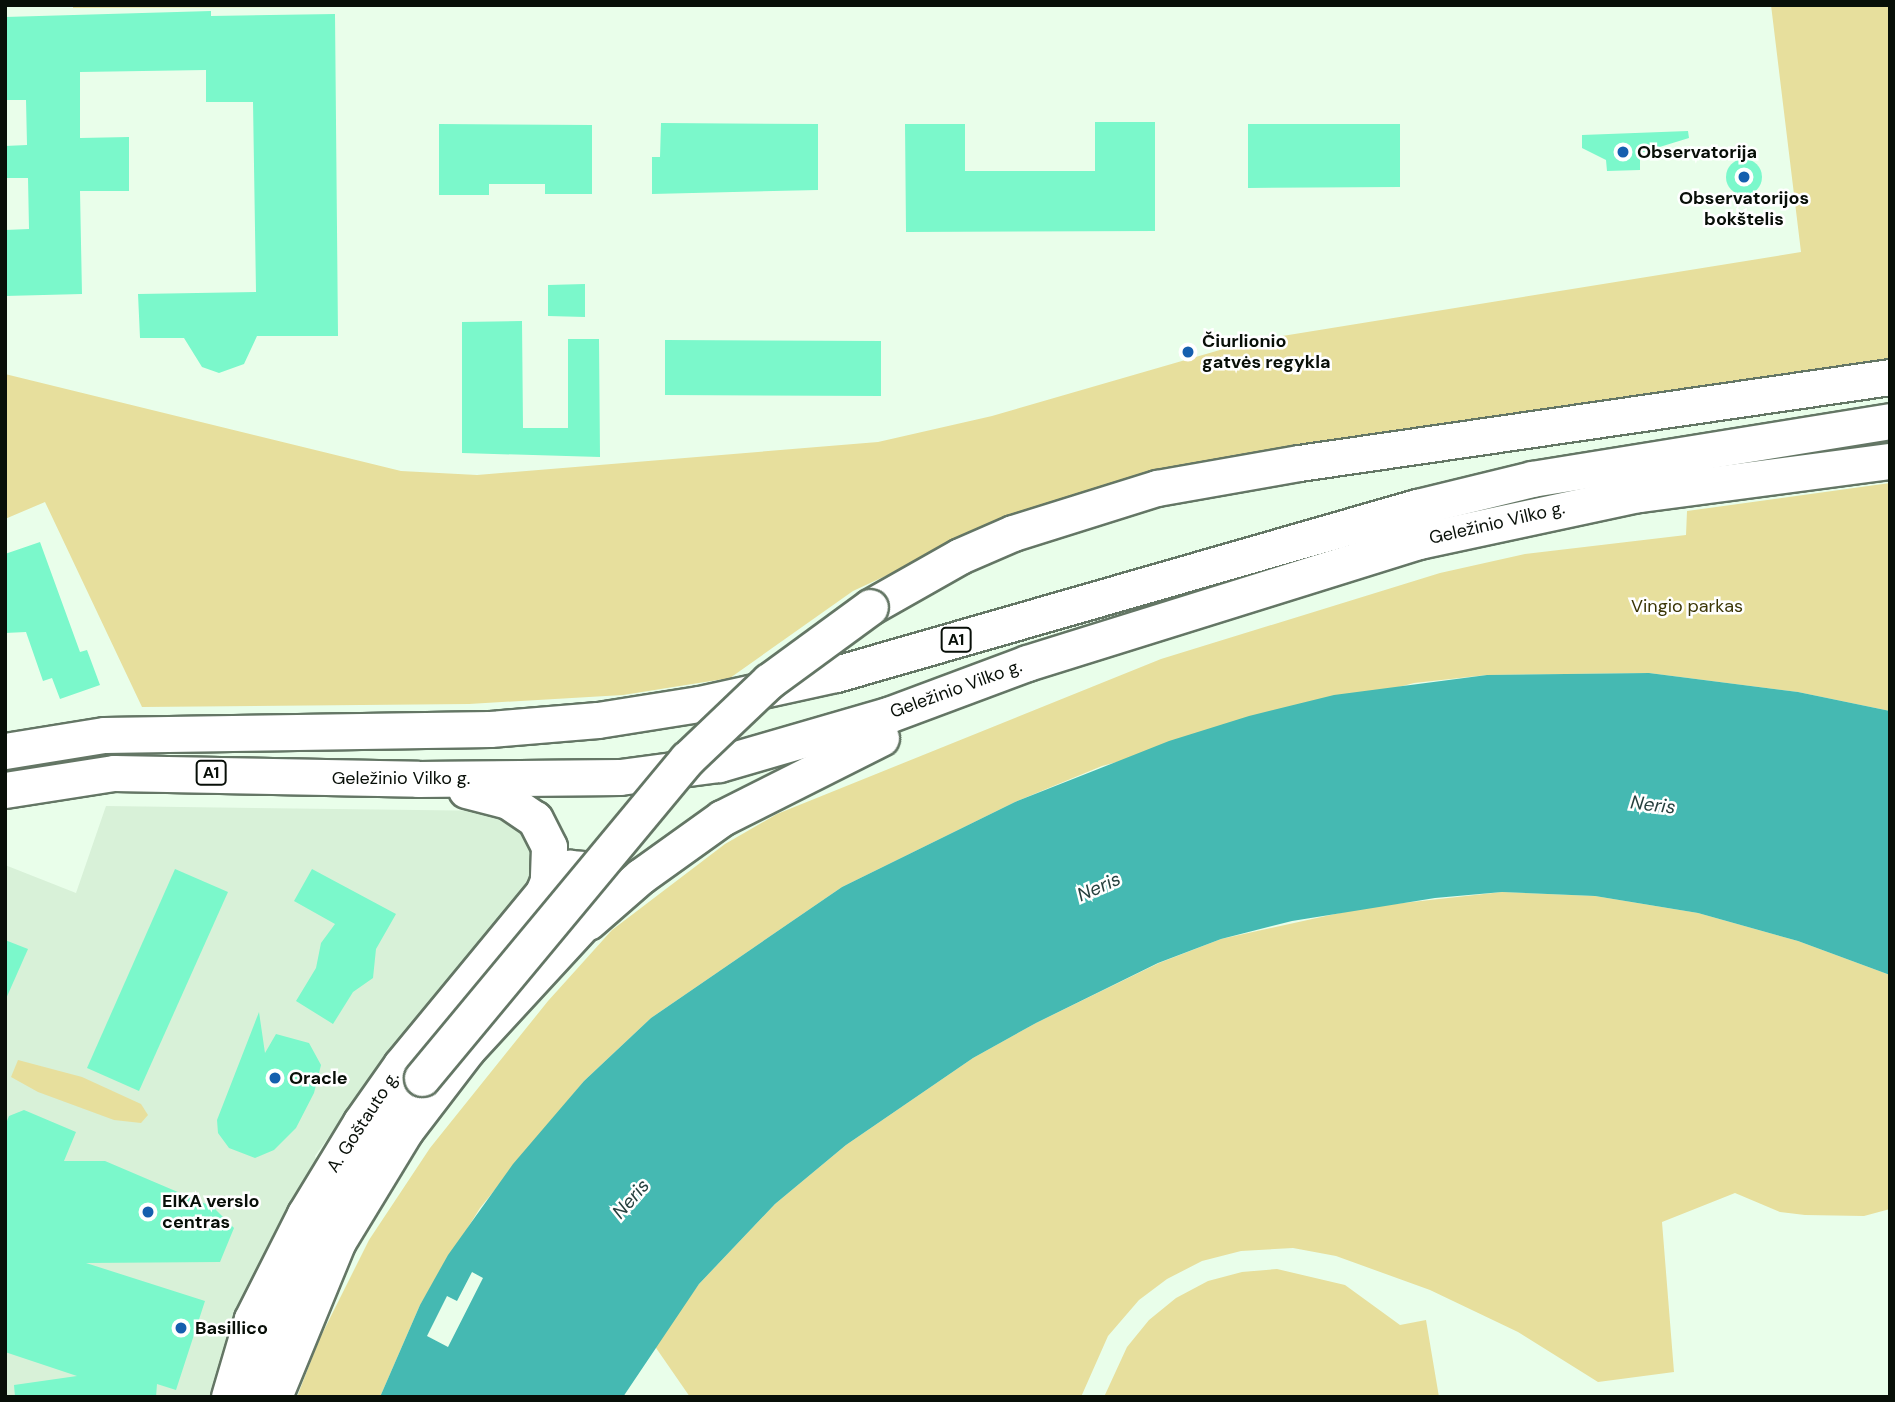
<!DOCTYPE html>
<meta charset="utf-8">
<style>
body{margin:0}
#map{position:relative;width:1895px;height:1402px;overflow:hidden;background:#e9feea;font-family:"DM Sans",sans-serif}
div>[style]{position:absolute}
.built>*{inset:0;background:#d8f1d8}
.green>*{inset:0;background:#e7df9d}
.water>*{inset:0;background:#45b9b2}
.pier>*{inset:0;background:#e9feea}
.building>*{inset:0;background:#7bf8cb}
.round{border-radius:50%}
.roads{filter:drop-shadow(2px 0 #647665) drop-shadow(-2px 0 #647665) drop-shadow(0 2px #647665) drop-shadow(0 -2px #647665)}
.major>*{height:32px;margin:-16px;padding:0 16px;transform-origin:16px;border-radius:16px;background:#fff}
.highway>*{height:35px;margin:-17.5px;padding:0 17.5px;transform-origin:17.5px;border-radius:17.5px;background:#fff}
.bridges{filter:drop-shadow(2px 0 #647665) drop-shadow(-2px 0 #647665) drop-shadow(0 2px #647665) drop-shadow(0 -2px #647665)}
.highway-bridge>*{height:35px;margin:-17.5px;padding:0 17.5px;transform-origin:17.5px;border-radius:17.5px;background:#fff}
.dots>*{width:19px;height:19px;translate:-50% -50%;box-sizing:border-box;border:4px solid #fff;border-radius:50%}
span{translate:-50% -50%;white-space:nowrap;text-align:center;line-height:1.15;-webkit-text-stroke:5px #fff;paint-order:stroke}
.shield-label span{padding:2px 5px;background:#fff;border:2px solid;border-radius:5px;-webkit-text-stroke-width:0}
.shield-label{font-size:16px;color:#080f08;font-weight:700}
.poi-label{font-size:18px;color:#080f08;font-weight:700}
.left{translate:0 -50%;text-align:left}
.street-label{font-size:18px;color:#080f08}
.park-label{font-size:18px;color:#3a3505}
.water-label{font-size:19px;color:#26403e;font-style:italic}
.frame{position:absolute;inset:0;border:7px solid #080f08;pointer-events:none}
</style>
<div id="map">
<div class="built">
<i style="clip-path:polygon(106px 806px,499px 811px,531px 828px,538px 876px,403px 1033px,315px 1156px,319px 1169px,215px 1397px,5px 1397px,5px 865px,76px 893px)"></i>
</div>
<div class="green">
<i style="clip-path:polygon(73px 5px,334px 5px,334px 7px,73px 8px)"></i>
<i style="clip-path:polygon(1771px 5px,1890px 5px,1890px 361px,1217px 460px,1100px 487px,965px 539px,853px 591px,730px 678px,623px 695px,469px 704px,142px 707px,45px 502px,5px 519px,5px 374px,401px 471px,477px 475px,878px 442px,992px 416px,1251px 341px,1801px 252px)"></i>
<i style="clip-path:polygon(1890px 483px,1890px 711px,1798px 692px,1649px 673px,1487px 675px,1414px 683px,1102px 766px,1015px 802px,842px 887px,651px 1018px,584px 1081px,480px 1208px,420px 1305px,380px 1397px,297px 1397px,319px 1340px,369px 1240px,430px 1148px,548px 1001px,612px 930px,725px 844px,777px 814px,1161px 659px,1440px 573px,1525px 554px,1686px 535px,1687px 511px)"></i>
<i style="clip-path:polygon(1502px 892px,1595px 896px,1698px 913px,1798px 941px,1890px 975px,1890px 1209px,1864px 1216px,1805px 1215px,1780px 1212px,1735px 1193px,1662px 1222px,1674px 1372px,1598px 1382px,1518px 1332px,1430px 1290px,1336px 1256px,1293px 1248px,1241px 1251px,1202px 1261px,1167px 1279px,1139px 1300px,1108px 1336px,1081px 1397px,690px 1397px,654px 1345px,699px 1284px,775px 1204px,846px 1145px,973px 1058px,1036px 1023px,1159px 963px,1221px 939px,1367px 907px)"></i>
<i style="clip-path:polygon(18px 1060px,82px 1077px,141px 1104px,148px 1115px,141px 1123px,114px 1120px,38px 1092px,11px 1077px)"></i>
<i style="clip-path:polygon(1277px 1269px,1345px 1285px,1400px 1325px,1426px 1320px,1439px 1397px,1104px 1397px,1127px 1347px,1149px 1320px,1176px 1298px,1208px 1281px,1242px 1272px)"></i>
</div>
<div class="water">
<i style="clip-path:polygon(1649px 673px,1798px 692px,1890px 711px,1890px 975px,1798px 941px,1698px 913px,1595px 896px,1502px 892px,1435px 898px,1292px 921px,1221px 939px,1158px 963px,1036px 1023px,973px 1058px,846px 1145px,775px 1204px,699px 1284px,623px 1397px,380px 1397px,420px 1305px,448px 1255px,513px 1164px,584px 1081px,651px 1018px,842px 887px,1015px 802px,1169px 741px,1249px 716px,1334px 695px,1487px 675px)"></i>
</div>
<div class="pier">
<i style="clip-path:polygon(472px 1272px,483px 1278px,448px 1347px,427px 1336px,447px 1296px,457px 1301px)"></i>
</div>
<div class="building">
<i style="clip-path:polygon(211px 11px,211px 16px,335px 14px,338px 336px,257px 336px,244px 364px,219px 373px,202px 367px,184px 338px,140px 338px,138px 294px,256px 292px,253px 102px,206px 102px,206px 70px,80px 72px,80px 138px,129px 137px,129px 191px,80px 191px,82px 294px,5px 296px,5px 230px,29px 229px,28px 178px,5px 178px,5px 146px,27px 145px,26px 100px,5px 100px,5px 17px)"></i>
<i style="clip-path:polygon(1095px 122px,1155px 122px,1155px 231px,906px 232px,905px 124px,965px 124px,965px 171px,1095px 171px)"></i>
<i style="clip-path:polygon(661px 123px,818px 124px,818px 190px,652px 194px,652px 157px,660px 157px)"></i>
<i style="clip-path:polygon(439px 124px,592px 125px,592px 194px,545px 194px,545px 184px,489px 184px,489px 195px,439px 195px)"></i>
<i style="clip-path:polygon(1248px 124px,1400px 124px,1400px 187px,1248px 188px)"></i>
<i style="clip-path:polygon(1688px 131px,1689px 138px,1640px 153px,1640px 170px,1607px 171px,1606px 160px,1582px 148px,1582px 135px)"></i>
<i class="round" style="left:1726px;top:159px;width:36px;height:36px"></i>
<i style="clip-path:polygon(585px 284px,585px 317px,548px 316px,548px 285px)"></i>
<i style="clip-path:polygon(522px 321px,523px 428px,568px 428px,568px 339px,599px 339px,600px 457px,462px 453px,462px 322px)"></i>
<i style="clip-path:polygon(665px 340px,881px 341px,881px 396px,665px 395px)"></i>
<i style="clip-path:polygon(40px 542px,80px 652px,87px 650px,100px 685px,60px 699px,52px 678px,43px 681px,26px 632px,5px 633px,5px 554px)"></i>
<i style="clip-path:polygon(175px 869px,228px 892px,139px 1091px,87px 1068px)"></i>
<i style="clip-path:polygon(312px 869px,396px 914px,376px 949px,373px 978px,353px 992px,333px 1024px,296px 1001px,316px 968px,321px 943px,335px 924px,294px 901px)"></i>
<i style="clip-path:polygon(5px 940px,28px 949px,5px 1001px)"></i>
<i style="clip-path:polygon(259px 1012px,265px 1053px,276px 1034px,309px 1043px,321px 1065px,314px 1093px,296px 1128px,274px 1150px,255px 1158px,229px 1148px,218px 1133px,217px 1120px)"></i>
<i style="clip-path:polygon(24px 1110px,76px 1132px,64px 1161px,105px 1161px,213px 1207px,234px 1228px,220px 1262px,86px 1263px,205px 1301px,176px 1390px,157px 1384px,156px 1397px,15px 1397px,14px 1385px,77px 1376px,5px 1352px,5px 1126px,9px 1116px)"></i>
</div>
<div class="roads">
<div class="major">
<i style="left:228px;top:1397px;width:81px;rotate:-73.6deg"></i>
<i style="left:251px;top:1319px;width:118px;rotate:-63.2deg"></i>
<i style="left:304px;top:1214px;width:108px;rotate:-58.7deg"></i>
<i style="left:360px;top:1122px;width:70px;rotate:-54.9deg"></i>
<i style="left:400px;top:1065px;width:223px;rotate:-50.5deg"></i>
<i style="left:542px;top:893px;width:16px;rotate:-68deg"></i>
<i style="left:548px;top:878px;width:25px;rotate:-27deg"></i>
<i style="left:570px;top:867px;width:14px;rotate:4deg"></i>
<i style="left:584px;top:868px;width:14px;rotate:36deg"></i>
<i style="left:595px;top:876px;width:11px;rotate:75deg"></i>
<i style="left:598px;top:887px;width:36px;rotate:106deg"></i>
<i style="left:588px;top:922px;width:176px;rotate:132.7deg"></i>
<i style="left:469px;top:1051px;width:102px;rotate:127.4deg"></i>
<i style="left:407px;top:1132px;width:129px;rotate:121.3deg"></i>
<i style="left:340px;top:1242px;width:168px;rotate:112.4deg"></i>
</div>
<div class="highway">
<i style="left:870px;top:607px;width:103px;rotate:-29.5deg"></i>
<i style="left:960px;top:556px;width:58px;rotate:-23.5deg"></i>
<i style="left:1013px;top:533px;width:151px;rotate:-17.4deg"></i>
<i style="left:1157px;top:488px;width:144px;rotate:-10deg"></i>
<i style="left:1299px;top:463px;width:597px;rotate:-8.28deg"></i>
<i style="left:5px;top:751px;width:100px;rotate:-9.2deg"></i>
<i style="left:104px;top:735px;width:386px;rotate:-0.9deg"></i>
<i style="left:490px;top:729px;width:108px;rotate:-4.8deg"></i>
<i style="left:598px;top:720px;width:102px;rotate:-9deg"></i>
<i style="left:699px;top:704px;width:140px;rotate:-12.4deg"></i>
<i style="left:836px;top:674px;width:605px;rotate:-16.04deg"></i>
<i style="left:1417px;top:507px;width:118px;rotate:-13.7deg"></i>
<i style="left:1532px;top:479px;width:363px;rotate:-9.2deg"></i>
<i style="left:5px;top:790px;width:110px;rotate:-8.9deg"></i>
<i style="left:114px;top:773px;width:304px;rotate:1.1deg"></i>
<i style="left:418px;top:779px;width:202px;rotate:-0.6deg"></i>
<i style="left:620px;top:777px;width:100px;rotate:-7.5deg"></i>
<i style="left:719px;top:764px;width:176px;rotate:-16.2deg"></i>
<i style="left:888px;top:715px;width:148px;rotate:-20.5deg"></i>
<i style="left:1027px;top:663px;width:411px;rotate:-17.3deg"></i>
<i style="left:1419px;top:541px;width:225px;rotate:-12.1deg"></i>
<i style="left:1639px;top:494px;width:253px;rotate:-7.5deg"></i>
<i style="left:466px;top:790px;width:43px;rotate:14.7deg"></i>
<i style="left:508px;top:801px;width:32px;rotate:34deg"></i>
<i style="left:535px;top:819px;width:31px;rotate:63deg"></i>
<i style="left:549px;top:847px;width:31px;rotate:92deg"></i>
<i style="left:588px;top:922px;width:70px;rotate:-41deg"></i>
<i style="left:641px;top:876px;width:100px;rotate:-35.6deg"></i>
<i style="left:722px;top:818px;width:178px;rotate:-26.7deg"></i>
<i style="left:245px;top:1397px;width:207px;rotate:-64.8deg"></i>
<i style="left:333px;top:1210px;width:64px;rotate:-60.3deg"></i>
<i style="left:365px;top:1154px;width:95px;rotate:-53.1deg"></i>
</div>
</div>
<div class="bridges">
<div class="highway-bridge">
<i style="left:422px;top:1078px;width:415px;rotate:-50.3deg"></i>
<i style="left:687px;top:759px;width:113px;rotate:-43.6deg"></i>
<i style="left:769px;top:681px;width:125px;rotate:-36.2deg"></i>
</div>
</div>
<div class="dots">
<i style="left:1623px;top:152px;background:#155fae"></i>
<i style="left:1744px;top:177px;background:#155fae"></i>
<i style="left:1188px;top:352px;background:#155fae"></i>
<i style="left:275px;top:1078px;background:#155fae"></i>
<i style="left:148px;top:1212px;background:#155fae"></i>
<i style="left:181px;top:1328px;background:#155fae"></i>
</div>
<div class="shield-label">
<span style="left:956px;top:640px">A1</span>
<span style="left:211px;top:773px">A1</span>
</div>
<div class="poi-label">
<span class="left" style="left:1637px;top:152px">Observatorija</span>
<span style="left:1744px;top:209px">Observatorijos<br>bokštelis</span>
<span class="left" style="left:1202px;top:352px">Čiurlionio<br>gatvės regykla</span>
<span class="left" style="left:289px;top:1078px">Oracle</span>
<span class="left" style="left:162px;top:1212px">EIKA verslo<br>centras</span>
<span class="left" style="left:195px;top:1328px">Basillico</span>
</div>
<div class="street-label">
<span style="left:1497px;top:523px;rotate:-13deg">Geležinio Vilko g.</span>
<span style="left:956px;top:689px;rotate:-20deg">Geležinio Vilko g.</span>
<span style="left:401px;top:778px">Geležinio Vilko g.</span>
<span style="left:363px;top:1122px;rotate:-57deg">A. Goštauto g.</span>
</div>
<div class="park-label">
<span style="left:1687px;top:606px">Vingio parkas</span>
</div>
<div class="water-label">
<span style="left:1653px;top:805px;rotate:7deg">Neris</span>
<span style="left:1099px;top:887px;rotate:-24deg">Neris</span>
<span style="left:631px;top:1199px;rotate:-49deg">Neris</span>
</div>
<div class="frame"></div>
</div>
